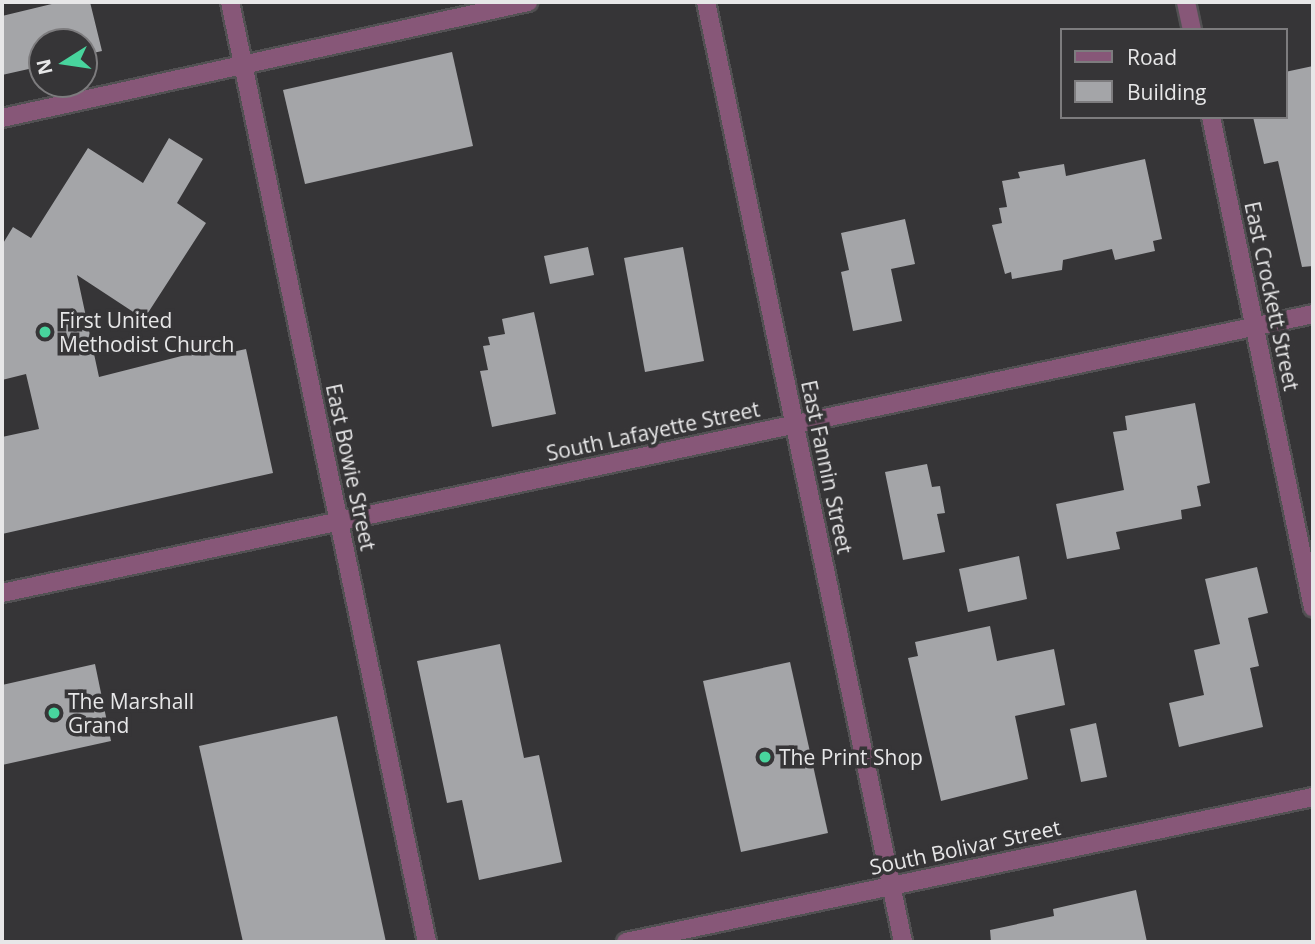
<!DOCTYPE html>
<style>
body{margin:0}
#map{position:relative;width:1315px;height:944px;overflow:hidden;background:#363537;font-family:"Open Sans",sans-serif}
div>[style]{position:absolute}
.building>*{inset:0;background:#a4a5a8}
.roads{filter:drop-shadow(2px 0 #525153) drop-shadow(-2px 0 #525153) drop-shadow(0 2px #525153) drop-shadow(0 -2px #525153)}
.minor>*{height:18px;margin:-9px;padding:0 9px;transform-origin:9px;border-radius:9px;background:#875778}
.dots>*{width:19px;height:19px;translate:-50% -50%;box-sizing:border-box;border:4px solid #363537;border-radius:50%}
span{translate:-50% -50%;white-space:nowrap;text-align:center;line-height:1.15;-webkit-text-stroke:7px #363537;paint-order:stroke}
.street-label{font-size:21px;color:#e7e7e8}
.poi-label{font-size:21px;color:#e7e7e8}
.left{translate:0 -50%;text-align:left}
.frame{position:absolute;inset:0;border:4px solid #e7e7e8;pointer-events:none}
.legend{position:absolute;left:1060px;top:28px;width:228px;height:91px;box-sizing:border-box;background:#363537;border:2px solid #7d7c7e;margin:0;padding:9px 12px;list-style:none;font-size:21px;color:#e7e7e8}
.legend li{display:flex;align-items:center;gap:14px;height:35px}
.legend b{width:35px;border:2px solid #7d7c7e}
.north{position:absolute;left:28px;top:28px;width:70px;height:70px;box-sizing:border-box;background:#363537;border:2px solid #7d7c7e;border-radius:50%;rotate:258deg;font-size:19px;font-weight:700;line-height:28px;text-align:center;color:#e7e7e8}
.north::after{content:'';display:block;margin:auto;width:24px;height:32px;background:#48d49d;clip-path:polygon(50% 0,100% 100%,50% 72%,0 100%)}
</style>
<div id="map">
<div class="building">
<i style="clip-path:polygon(60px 2px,90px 2px,102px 51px,84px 55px,84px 42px,42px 42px,42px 66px,2px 75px,2px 16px)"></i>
<i style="clip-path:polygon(452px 52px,473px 146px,305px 184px,283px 90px)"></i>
<i style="clip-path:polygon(1313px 66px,1313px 266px,1302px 267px,1278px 161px,1264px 164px,1253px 117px,1285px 117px,1285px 72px)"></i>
<i style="clip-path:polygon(169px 138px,203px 159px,177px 203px,206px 223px,144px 319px,77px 275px,99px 377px,221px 346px,223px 354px,246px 349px,273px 473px,2px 534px,2px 437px,39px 429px,26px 374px,2px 380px,2px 245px,13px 227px,31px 238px,88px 148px,143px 183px)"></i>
<i style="clip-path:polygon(1145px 159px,1162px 239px,1153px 241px,1155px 251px,1115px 260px,1112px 249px,1063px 260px,1062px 270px,1012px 279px,1011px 272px,1005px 274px,992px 225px,1002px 223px,999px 208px,1007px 207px,1002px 181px,1020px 178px,1018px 172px,1064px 164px,1066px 176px)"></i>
<i style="clip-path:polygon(905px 219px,915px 264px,891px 269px,902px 321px,853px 331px,841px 272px,849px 270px,841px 233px)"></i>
<i style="clip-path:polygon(588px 247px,594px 275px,550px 284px,544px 256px)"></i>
<i style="clip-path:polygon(683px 247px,704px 361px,645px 372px,624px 258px)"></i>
<i style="clip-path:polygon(534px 312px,556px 414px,492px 427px,480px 371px,488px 370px,483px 346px,490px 345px,488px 337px,505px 334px,502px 319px)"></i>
<i style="clip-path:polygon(1195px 403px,1210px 483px,1197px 486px,1201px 506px,1181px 510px,1182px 519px,1116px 532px,1120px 549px,1067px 559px,1056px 504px,1124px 490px,1113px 432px,1127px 430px,1125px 416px)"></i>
<i style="clip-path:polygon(927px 464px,932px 487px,940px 486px,945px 513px,937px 514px,945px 552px,903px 560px,885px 472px)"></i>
<i style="clip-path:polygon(1019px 556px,1027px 599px,968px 612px,959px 569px)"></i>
<i style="clip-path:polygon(1257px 567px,1268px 613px,1248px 618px,1259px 666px,1250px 668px,1263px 727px,1179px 747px,1169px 703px,1204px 695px,1194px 650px,1220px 644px,1205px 579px)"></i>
<i style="clip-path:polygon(990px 626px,997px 661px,1054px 649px,1065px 705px,1015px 716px,1028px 779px,941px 801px,908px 658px,918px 656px,915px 642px)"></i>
<i style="clip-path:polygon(500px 644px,524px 758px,539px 755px,562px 862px,479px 880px,462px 800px,447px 803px,417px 661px)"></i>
<i style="clip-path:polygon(790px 662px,828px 833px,741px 852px,703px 681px)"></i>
<i style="clip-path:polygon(95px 664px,111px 741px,2px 765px,2px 685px)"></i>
<i style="clip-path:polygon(337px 716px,386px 942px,243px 942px,199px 746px)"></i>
<i style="clip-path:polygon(1096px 723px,1107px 777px,1081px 782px,1070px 729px)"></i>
<i style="clip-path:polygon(1136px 890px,1147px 942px,991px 942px,990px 930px,1054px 916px,1053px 909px)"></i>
</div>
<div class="roads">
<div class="minor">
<i style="left:230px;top:2px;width:960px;rotate:78.16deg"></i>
<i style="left:706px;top:2px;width:960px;rotate:78.16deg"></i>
<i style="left:1186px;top:2px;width:29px;rotate:78deg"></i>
<i style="left:1211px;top:117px;width:501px;rotate:78.26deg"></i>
<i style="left:2px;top:118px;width:539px;rotate:-12.44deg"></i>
<i style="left:2px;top:593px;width:1340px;rotate:-12.01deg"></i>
<i style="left:626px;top:942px;width:702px;rotate:-11.92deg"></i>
</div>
</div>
<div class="dots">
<i style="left:45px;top:332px;background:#48d49d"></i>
<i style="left:54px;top:713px;background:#48d49d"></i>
<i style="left:765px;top:757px;background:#48d49d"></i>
</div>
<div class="street-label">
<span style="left:1272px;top:296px;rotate:78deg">East Crockett Street</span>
<span style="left:653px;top:431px;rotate:-12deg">South Lafayette Street</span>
<span style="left:351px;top:467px;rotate:78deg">East Bowie Street</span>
<span style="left:827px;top:467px;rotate:78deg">East Fannin Street</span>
<span style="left:965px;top:847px;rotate:-12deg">South Bolivar Street</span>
</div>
<div class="poi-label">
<span class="left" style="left:59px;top:332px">First United<br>Methodist Church</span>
<span class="left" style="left:68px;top:713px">The Marshall<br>Grand</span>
<span class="left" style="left:779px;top:757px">The Print Shop</span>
</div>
<div class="frame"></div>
<ul class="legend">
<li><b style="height:9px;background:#875778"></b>Road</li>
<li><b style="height:19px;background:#a4a5a8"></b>Building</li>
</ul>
<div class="north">N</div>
</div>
